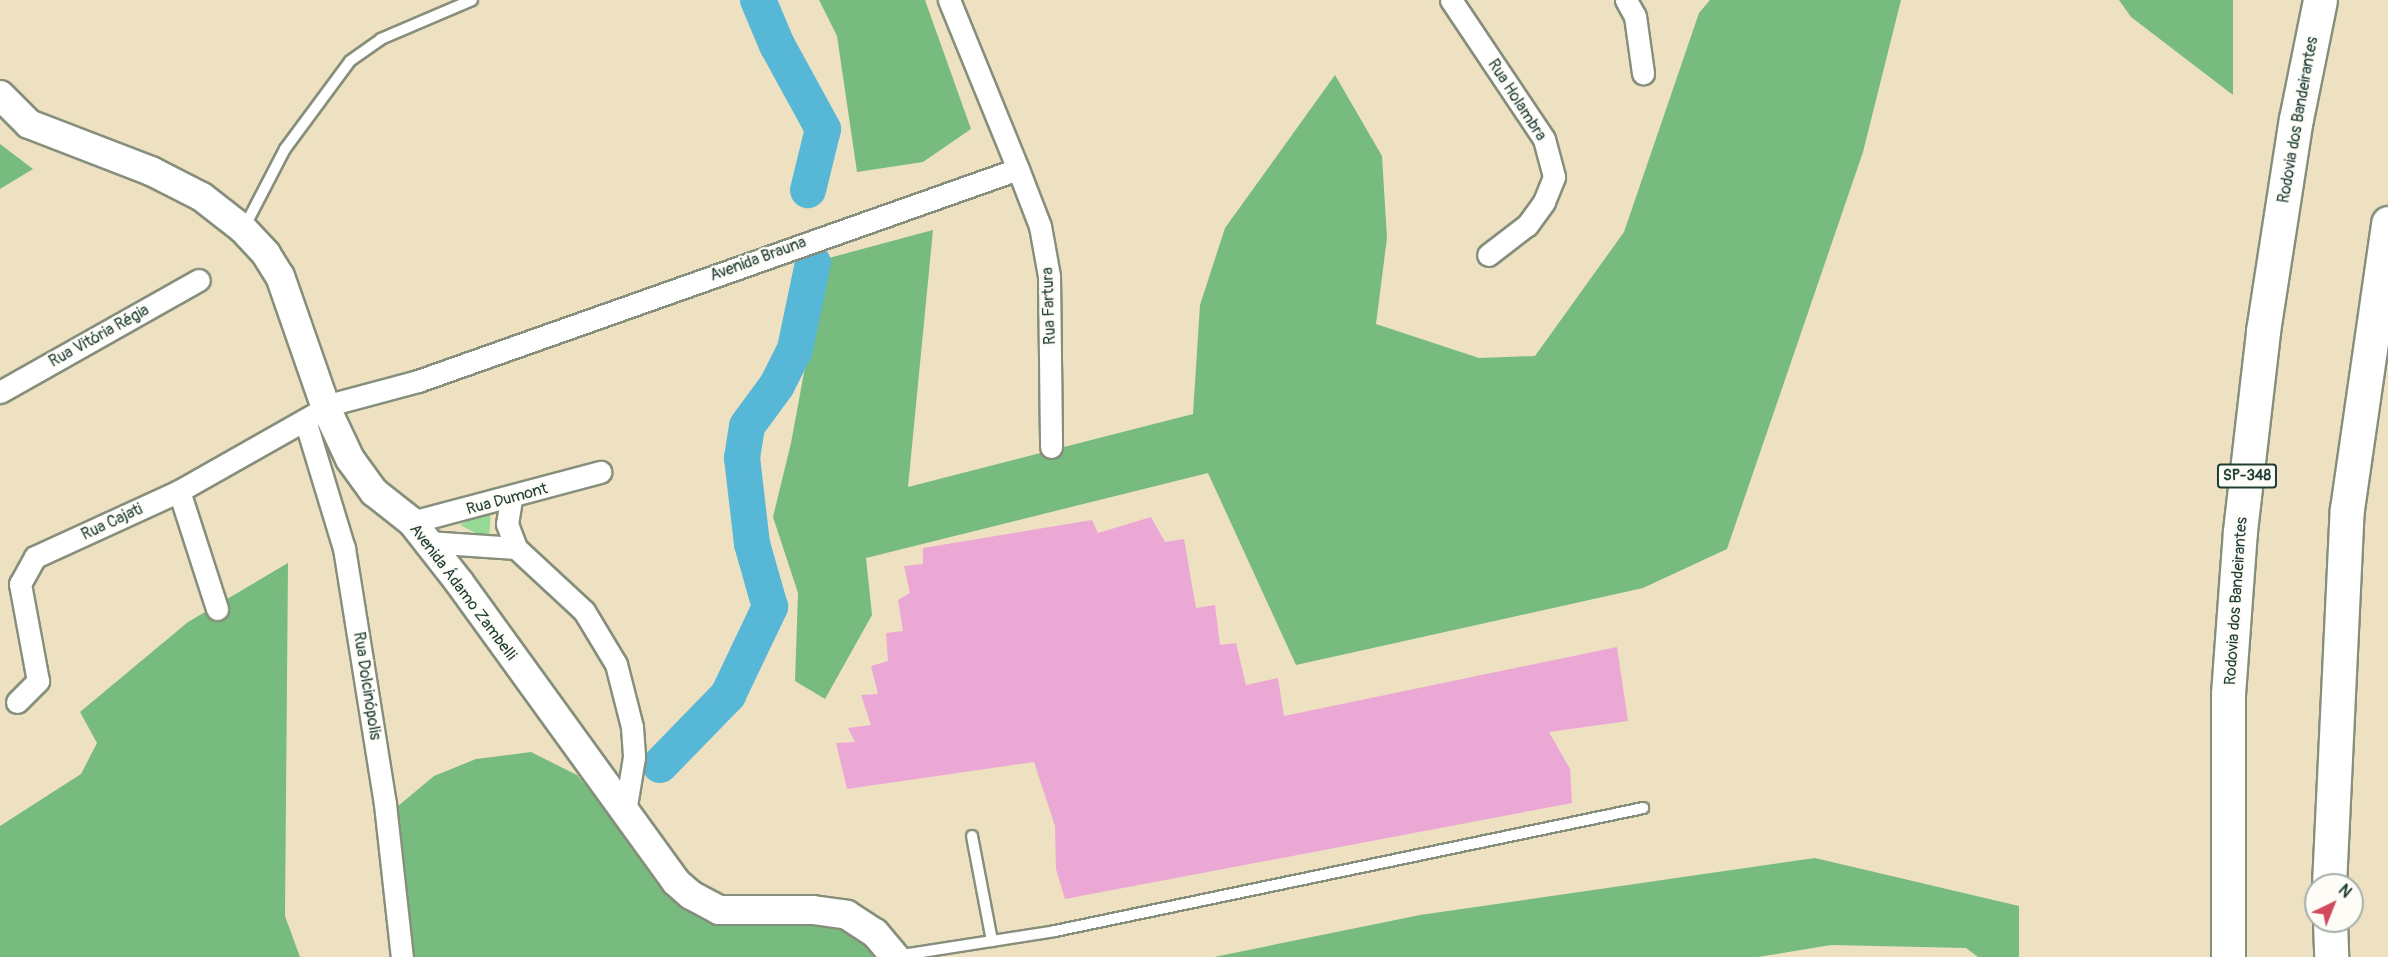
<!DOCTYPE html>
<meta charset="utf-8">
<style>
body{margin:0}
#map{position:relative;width:2388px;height:957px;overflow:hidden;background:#eee1c2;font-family:Pangolin,sans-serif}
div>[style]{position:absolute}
.green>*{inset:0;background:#95db95}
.forest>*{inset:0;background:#78bb7e}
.river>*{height:36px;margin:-18px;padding:0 18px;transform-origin:18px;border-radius:18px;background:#57b7d6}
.building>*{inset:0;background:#eca8d4}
.roads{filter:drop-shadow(2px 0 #868f7b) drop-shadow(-2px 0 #868f7b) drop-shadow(0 2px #868f7b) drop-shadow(0 -2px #868f7b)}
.lane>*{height:10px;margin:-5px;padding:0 5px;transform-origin:5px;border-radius:5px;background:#fff}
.street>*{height:21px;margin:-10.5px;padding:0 10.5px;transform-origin:10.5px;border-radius:10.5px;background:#fff}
.secondary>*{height:28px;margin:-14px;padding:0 14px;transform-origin:14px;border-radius:14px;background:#fff}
.highway>*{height:33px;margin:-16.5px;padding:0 16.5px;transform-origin:16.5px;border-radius:16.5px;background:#fff}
span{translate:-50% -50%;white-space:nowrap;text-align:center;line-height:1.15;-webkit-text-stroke:4.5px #fdfcf7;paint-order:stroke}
.shield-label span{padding:2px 4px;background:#fdfcf7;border:2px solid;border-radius:4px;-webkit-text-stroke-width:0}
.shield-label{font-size:15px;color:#1f3d34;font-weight:700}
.street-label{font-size:16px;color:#1f3d34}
.north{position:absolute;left:2304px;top:873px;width:60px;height:60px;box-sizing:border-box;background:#fdfcf7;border:2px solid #a4b0a9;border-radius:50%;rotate:43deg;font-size:16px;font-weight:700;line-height:24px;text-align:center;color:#1f3d34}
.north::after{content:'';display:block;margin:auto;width:21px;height:27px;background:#d1495b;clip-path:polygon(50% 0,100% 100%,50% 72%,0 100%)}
</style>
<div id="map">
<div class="green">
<i style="clip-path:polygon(491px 508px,489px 540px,460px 525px)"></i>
</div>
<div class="forest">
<i style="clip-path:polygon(819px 0,925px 0,971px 129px,923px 162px,857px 172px,837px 36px)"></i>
<i style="clip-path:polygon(1710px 0,1901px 0,1863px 152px,1727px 549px,1643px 588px,1296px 665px,1208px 473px,866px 558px,872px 615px,825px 699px,795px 681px,798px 593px,773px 517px,791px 443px,825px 259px,933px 230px,908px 487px,1193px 414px,1200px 305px,1225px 228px,1335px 75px,1382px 156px,1387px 238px,1376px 324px,1479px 358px,1535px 356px,1624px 232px,1699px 13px)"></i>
<i style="clip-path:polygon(2119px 0,2233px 0,2233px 95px,2131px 17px)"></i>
<i style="clip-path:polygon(0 144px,33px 169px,0 189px)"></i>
<i style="clip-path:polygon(288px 563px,285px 916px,300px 957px,0 957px,0 826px,81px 774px,97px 743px,80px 712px,188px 622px)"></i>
<i style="clip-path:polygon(531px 752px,577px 775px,681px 898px,836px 921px,862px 940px,873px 957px,408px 957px,392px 811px,434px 776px,476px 759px)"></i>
<i style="clip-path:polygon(1815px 858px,2019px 906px,2019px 957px,1978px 957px,1966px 948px,1831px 945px,1758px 957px,1214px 957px,1420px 915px)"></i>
</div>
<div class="river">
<i style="left:758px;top:0;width:49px;rotate:67.1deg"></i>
<i style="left:777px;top:45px;width:96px;rotate:61.3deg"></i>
<i style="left:823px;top:129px;width:63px;rotate:103.8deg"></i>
<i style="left:660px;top:765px;width:98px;rotate:-45.8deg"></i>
<i style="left:728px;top:695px;width:98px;rotate:-64.5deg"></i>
<i style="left:770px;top:607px;width:66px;rotate:-105.9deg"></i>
<i style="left:752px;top:544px;width:87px;rotate:-96.6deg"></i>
<i style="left:742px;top:458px;width:32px;rotate:-81deg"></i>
<i style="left:747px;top:426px;width:51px;rotate:-53.8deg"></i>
<i style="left:777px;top:385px;width:40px;rotate:-63.4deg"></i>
<i style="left:795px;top:349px;width:88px;rotate:-78.2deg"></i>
</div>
<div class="building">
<i style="clip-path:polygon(1151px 517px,1165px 542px,1184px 539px,1196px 608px,1215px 605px,1220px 645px,1236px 643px,1246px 685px,1278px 678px,1284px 716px,1617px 647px,1628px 721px,1549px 732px,1570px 769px,1572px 803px,1065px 899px,1056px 869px,1055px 826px,1034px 762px,847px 789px,836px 743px,855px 742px,848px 728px,871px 725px,861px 695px,878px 694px,871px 666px,888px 661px,886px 633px,903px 631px,898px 600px,910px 593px,904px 566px,923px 564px,923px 548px,1092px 520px,1098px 533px)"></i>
</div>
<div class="roads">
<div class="lane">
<i style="left:244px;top:228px;width:89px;rotate:-62.6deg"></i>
<i style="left:285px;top:149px;width:109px;rotate:-53.5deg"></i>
<i style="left:350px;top:61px;width:38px;rotate:-35deg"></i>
<i style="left:381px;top:39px;width:99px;rotate:-23.2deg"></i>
<i style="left:972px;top:836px;width:107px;rotate:79.2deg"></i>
<i style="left:896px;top:956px;width:161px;rotate:-8.9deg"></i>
<i style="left:1055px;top:931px;width:601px;rotate:-11.81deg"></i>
</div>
<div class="street">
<i style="left:1451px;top:0;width:167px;rotate:56.2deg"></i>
<i style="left:1544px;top:139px;width:39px;rotate:75deg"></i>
<i style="left:1554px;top:177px;width:27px;rotate:112deg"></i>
<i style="left:1544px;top:202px;width:29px;rotate:126deg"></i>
<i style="left:1527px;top:225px;width:49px;rotate:142.4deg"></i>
<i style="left:1626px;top:0;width:18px;rotate:61deg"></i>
<i style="left:1635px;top:16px;width:58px;rotate:82deg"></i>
<i style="left:1018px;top:169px;width:61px;rotate:68.9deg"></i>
<i style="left:1040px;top:226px;width:51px;rotate:79.8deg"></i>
<i style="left:1049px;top:276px;width:171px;rotate:89.3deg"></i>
<i style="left:0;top:392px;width:228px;rotate:-29.4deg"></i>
<i style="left:325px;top:406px;width:96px;rotate:-15deg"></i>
<i style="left:418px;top:381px;width:636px;rotate:-19.46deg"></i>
<i style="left:1018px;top:169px;width:183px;rotate:-112.2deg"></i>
<i style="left:305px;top:420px;width:134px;rotate:73.1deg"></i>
<i style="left:344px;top:548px;width:259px;rotate:80.9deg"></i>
<i style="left:385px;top:804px;width:154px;rotate:83.7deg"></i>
<i style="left:179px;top:491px;width:124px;rotate:72.1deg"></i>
<i style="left:511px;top:499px;width:25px;rotate:99deg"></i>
<i style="left:507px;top:524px;width:26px;rotate:69deg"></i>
<i style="left:516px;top:548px;width:93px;rotate:42.8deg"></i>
<i style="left:584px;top:611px;width:62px;rotate:58.9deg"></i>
<i style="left:616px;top:664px;width:65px;rotate:75.7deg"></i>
<i style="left:632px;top:727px;width:30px;rotate:86deg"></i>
<i style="left:634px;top:757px;width:56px;rotate:99.3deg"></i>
<i style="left:412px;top:522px;width:195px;rotate:-14.9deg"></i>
<i style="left:427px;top:542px;width:89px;rotate:3.9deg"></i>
<i style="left:17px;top:702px;width:30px;rotate:-45deg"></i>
<i style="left:38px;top:681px;width:99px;rotate:-100.5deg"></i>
<i style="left:20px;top:584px;width:31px;rotate:-61deg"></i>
<i style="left:35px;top:557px;width:158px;rotate:-24.6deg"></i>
<i style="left:179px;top:491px;width:156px;rotate:-29.5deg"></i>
</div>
<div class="secondary">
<i style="left:0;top:95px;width:41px;rotate:45deg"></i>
<i style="left:29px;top:124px;width:131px;rotate:21.1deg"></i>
<i style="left:151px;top:171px;width:57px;rotate:27deg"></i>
<i style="left:202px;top:197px;width:52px;rotate:38deg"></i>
<i style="left:243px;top:229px;width:34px;rotate:47deg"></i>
<i style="left:266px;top:254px;width:26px;rotate:58deg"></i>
<i style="left:280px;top:276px;width:140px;rotate:70.8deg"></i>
<i style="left:326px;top:408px;width:56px;rotate:64.8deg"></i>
<i style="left:350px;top:459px;width:41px;rotate:54deg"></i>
<i style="left:374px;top:492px;width:48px;rotate:38.3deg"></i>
<i style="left:412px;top:522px;width:76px;rotate:51.9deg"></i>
<i style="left:459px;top:582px;width:370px;rotate:54.1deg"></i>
<i style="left:676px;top:882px;width:20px;rotate:41deg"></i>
<i style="left:691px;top:895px;width:32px;rotate:28deg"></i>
<i style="left:719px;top:910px;width:94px"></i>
<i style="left:813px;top:910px;width:34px;rotate:8deg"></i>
<i style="left:847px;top:915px;width:33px;rotate:33deg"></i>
<i style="left:875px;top:933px;width:31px;rotate:50deg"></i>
</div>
<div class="highway">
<i style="left:2329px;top:885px;width:376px;rotate:-87.3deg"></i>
<i style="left:2347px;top:509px;width:289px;rotate:-81.8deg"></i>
<i style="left:2330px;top:921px;width:36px;rotate:88deg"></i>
<i style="left:2228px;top:957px;width:263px;rotate:-90deg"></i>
<i style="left:2228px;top:694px;width:163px;rotate:-85.8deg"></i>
<i style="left:2240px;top:531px;width:201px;rotate:-83.4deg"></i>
<i style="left:2263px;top:331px;width:215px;rotate:-81.2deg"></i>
<i style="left:2296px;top:119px;width:121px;rotate:-78.6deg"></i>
</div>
</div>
<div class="shield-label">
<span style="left:2247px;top:476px">SP-348</span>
</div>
<div class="street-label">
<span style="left:1517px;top:100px;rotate:57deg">Rua Holambra</span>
<span style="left:2298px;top:120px;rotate:-80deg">Rodovia dos Bandeirantes</span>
<span style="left:758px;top:259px;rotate:-20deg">Avenida Brauna</span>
<span style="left:1049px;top:306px;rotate:-92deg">Rua Fartura</span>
<span style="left:99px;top:336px;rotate:-29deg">Rua Vitória Régia</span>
<span style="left:507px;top:499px;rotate:-15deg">Rua Dumont</span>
<span style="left:112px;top:522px;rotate:-25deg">Rua Cajati</span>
<span style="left:463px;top:592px;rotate:53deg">Avenida Ádamo Zambelli</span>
<span style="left:2236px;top:601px;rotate:-86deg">Rodovia dos Bandeirantes</span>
<span style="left:367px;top:686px;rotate:81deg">Rua Dolcinópolis</span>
</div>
<div class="north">N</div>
</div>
